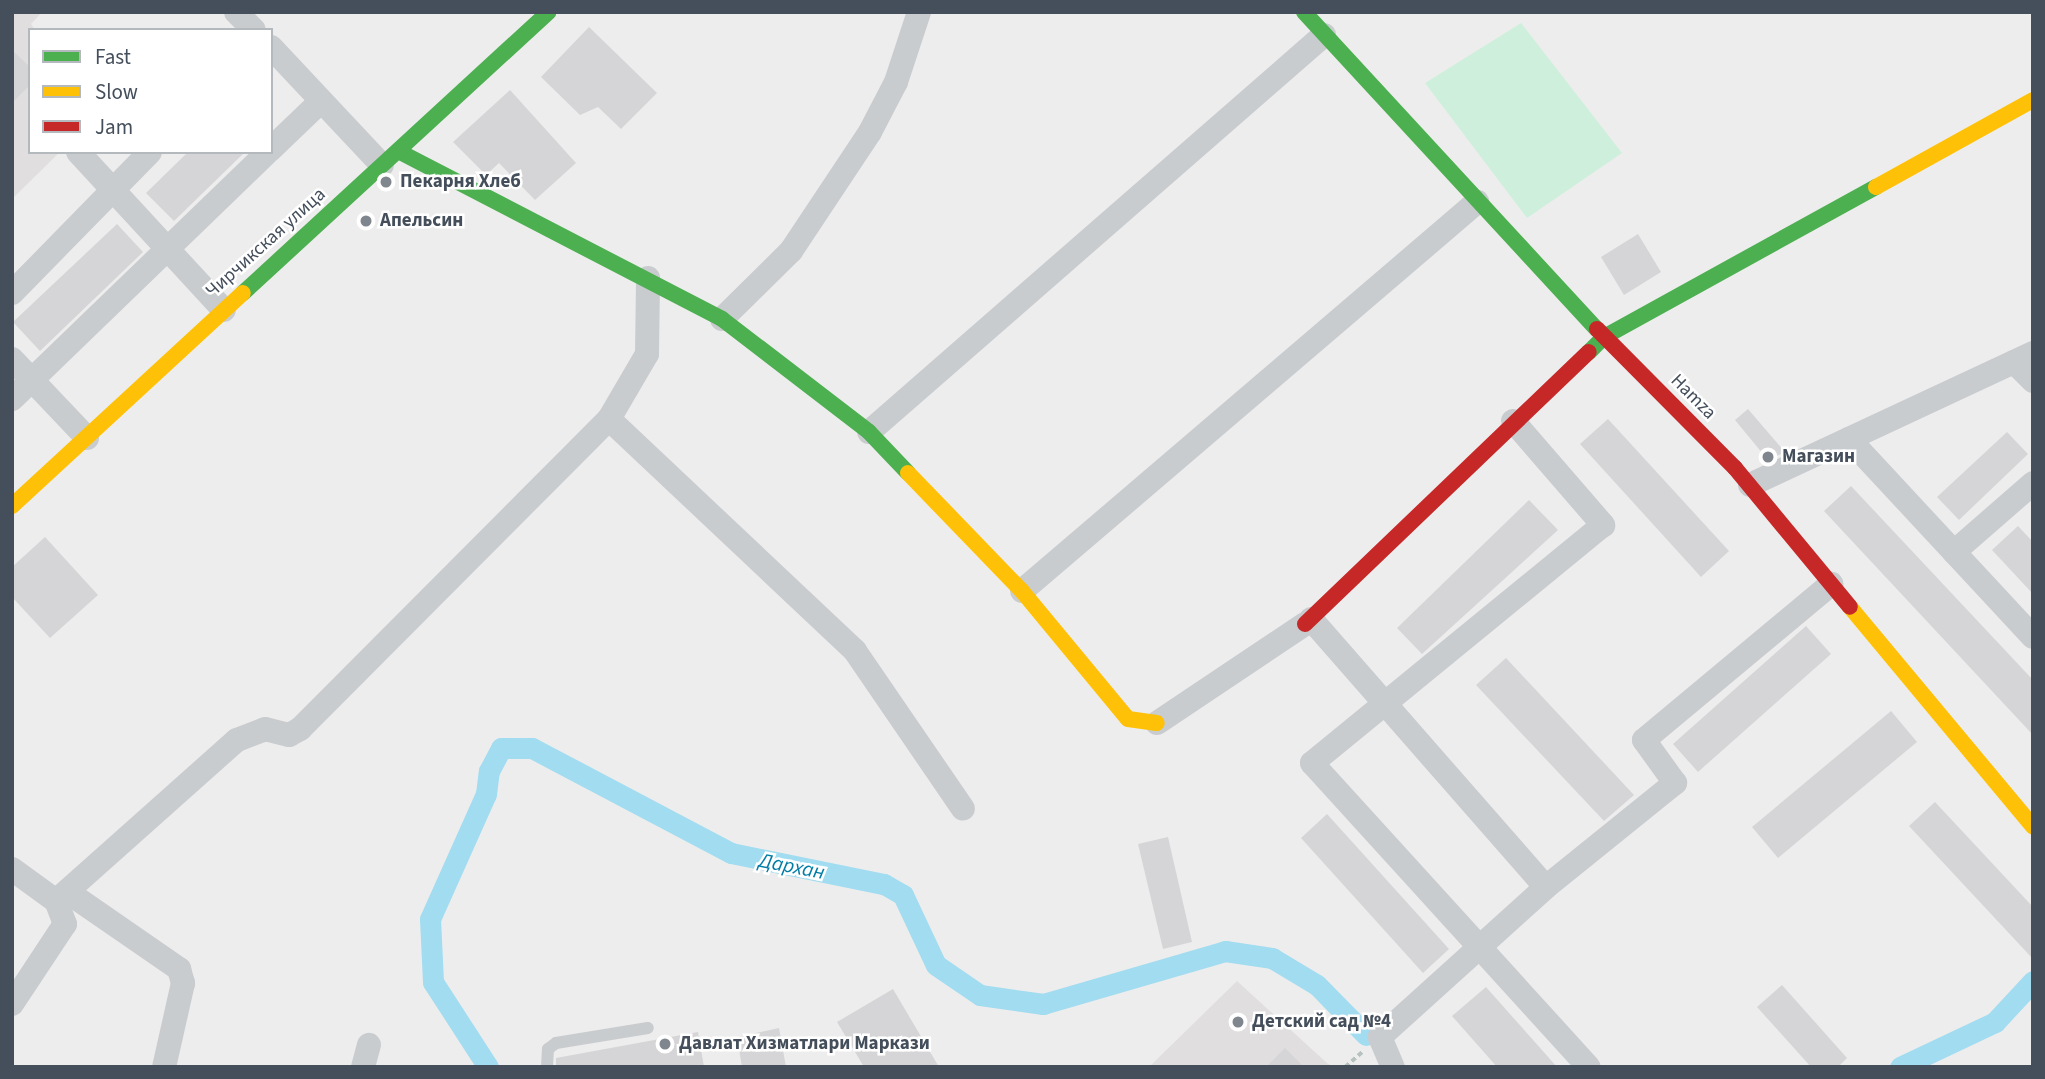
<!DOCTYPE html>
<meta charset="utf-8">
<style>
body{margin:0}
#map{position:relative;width:2045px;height:1079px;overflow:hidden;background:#eeeded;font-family:"Source Sans 3",sans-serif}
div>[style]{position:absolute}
.education>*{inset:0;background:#e0dedf}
.green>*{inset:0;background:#cfefdd}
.canal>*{height:21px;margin:-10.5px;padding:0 10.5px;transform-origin:10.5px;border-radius:10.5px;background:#a1dcf0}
.building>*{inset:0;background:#d5d5d7}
.path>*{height:3.5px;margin-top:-1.75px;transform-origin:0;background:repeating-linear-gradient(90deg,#b5c2bf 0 5px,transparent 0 8.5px)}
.lane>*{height:12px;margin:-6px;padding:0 6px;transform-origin:6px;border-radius:6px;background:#c9cccf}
.street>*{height:24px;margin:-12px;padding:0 12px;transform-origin:12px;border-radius:12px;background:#c9cccf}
.fast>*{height:16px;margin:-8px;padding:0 8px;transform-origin:8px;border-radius:8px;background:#4caf50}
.slow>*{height:16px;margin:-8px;padding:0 8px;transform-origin:8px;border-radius:8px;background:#ffc107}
.jam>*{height:16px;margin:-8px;padding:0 8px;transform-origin:8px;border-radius:8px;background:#c62828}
.dots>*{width:19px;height:19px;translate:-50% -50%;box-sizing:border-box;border:4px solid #fff;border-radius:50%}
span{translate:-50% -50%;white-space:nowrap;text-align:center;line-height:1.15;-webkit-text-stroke:5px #fff;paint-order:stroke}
.poi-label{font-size:19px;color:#444f5b;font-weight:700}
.left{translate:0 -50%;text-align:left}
.street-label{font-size:19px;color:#444f5b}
.water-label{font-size:21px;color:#047da6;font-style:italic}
.frame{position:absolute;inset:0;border:14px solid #444f5b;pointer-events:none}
.legend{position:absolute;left:28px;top:28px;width:245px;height:126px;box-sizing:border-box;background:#fff;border:2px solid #b4b9bd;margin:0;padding:9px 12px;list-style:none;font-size:21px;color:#444f5b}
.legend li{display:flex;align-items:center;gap:14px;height:35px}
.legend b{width:35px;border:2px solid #b4b9bd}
</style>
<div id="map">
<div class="education">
<i style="clip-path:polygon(12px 12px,42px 12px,31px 24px,35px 30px,30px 30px,30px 152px,60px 152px,12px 199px)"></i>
<i style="clip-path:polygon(1237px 981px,1327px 1063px,1333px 1067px,1149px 1067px)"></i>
</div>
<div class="green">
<i style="clip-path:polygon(1521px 23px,1622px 153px,1527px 218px,1425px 83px)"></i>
</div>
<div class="canal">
<i style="left:488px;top:1067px;width:101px;rotate:-122.9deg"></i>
<i style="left:433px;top:982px;width:63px;rotate:-92.7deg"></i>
<i style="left:430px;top:919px;width:137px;rotate:-65.9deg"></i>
<i style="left:486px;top:794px;width:23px;rotate:-83deg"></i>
<i style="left:489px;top:771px;width:26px;rotate:-62deg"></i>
<i style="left:501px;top:748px;width:31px"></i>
<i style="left:532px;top:748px;width:225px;rotate:27.8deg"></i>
<i style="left:731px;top:853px;width:156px;rotate:11.5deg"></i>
<i style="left:884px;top:884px;width:22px;rotate:30deg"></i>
<i style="left:903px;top:895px;width:77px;rotate:64.8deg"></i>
<i style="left:936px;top:965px;width:53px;rotate:34.3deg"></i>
<i style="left:980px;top:995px;width:64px;rotate:8.1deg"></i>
<i style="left:1043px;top:1004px;width:190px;rotate:-16.2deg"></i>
<i style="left:1225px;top:951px;width:48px;rotate:8.5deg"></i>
<i style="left:1272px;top:958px;width:52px;rotate:31deg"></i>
<i style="left:1317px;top:985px;width:70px;rotate:45.6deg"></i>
<i style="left:1900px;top:1067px;width:105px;rotate:-25.3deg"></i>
<i style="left:1995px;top:1022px;width:56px;rotate:-47.2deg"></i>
</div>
<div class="building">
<i style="clip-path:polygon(589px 27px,657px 93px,621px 129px,598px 107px,580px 115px,541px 77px)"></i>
<i style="clip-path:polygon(12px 50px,30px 67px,30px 85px,12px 103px)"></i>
<i style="clip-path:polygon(510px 90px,576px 163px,535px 200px,499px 163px,486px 175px,453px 142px)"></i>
<i style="clip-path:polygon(188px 152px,245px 152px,174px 221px,146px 193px)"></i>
<i style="clip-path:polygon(117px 224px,143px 252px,40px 351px,13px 322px)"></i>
<i style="clip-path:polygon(1638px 234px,1661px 272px,1624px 295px,1601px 257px)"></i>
<i style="clip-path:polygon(1748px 409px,1785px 452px,1768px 460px,1735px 420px)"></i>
<i style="clip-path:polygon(1608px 419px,1729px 551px,1701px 577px,1580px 444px)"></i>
<i style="clip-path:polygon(2007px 432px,2028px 454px,1959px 520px,1937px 497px)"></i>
<i style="clip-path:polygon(1851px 486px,2033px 680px,2033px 735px,1824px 511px)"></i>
<i style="clip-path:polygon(1529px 500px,1558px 530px,1422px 654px,1397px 628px)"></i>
<i style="clip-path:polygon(2018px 526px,2033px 542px,2033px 594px,1992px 550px)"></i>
<i style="clip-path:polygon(45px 537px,98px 595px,50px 638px,12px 597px,12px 567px)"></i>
<i style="clip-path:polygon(1806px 626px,1831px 654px,1698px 772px,1673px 744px)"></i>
<i style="clip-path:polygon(1506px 658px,1634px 795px,1604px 821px,1476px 685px)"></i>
<i style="clip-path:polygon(1891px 711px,1917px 742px,1778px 858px,1752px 827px)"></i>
<i style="clip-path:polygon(1935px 802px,2033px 907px,2033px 959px,1909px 826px)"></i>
<i style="clip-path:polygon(1327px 814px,1449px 949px,1423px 973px,1301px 838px)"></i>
<i style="clip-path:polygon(1168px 837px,1192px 942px,1163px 949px,1138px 844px)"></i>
<i style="clip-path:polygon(1782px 985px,1847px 1058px,1838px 1067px,1811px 1067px,1757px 1007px)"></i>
<i style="clip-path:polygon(1486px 987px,1557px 1067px,1497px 1067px,1452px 1016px)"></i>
<i style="clip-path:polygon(893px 989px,939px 1067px,864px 1067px,837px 1022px)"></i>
<i style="clip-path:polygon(779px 1028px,786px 1067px,742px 1067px,737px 1037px)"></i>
<i style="clip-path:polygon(698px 1032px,704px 1067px,556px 1067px,556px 1058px)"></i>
<i style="clip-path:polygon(1285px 1048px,1304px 1067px,1266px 1067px)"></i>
</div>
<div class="path">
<i style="left:1345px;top:1067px;width:23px;rotate:-41deg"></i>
</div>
<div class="lane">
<i style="left:547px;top:1067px;width:18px;rotate:-87deg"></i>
<i style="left:548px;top:1049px;width:10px;rotate:-37deg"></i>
<i style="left:556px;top:1043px;width:93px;rotate:-9.3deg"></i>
</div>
<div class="street">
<i style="left:236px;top:12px;width:25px;rotate:45deg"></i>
<i style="left:271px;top:47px;width:162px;rotate:46.8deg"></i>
<i style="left:271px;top:149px;width:69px;rotate:-43.8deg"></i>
<i style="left:78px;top:152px;width:215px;rotate:47.3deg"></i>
<i style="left:12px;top:293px;width:197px;rotate:-45.6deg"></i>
<i style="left:722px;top:319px;width:97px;rotate:-44.6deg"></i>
<i style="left:791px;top:251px;width:143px;rotate:-56.4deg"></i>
<i style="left:870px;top:132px;width:56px;rotate:-62.5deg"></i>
<i style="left:896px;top:82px;width:74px;rotate:-71.8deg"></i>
<i style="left:12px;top:359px;width:109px;rotate:46.5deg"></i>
<i style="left:2014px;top:362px;width:27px;rotate:45deg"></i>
<i style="left:12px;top:399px;width:356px;rotate:-44deg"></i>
<i style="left:609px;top:419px;width:338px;rotate:43.3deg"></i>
<i style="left:855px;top:651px;width:191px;rotate:55.6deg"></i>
<i style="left:1513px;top:421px;width:138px;rotate:49.1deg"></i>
<i style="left:1603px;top:525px;width:376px;rotate:140.7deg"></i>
<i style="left:1312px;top:763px;width:411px;rotate:47.7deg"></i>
<i style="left:869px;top:432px;width:604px;rotate:-41.11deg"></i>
<i style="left:1849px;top:439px;width:270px;rotate:47.1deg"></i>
<i style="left:1750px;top:485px;width:312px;rotate:-25deg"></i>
<i style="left:1954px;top:552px;width:105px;rotate:-41.1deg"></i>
<i style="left:1022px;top:591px;width:599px;rotate:-40.53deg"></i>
<i style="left:1311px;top:619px;width:356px;rotate:48.8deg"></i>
<i style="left:1546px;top:887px;width:224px;rotate:137.9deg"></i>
<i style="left:1380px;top:1037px;width:33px;rotate:67deg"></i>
<i style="left:1157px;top:723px;width:178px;rotate:-33.8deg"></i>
<i style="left:12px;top:869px;width:54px;rotate:36deg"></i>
<i style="left:56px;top:901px;width:242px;rotate:-41.7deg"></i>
<i style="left:237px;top:740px;width:30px;rotate:-21deg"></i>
<i style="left:265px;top:729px;width:25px;rotate:14deg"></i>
<i style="left:289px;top:735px;width:13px;rotate:-29deg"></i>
<i style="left:300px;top:729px;width:438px;rotate:-45.1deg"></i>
<i style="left:609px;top:419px;width:75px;rotate:-59.7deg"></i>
<i style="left:647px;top:354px;width:76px;rotate:-89.2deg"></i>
<i style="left:1546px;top:887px;width:166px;rotate:-38.9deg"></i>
<i style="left:1675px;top:783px;width:53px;rotate:-125.8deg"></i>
<i style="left:1644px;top:740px;width:244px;rotate:-39.8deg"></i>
<i style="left:69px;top:893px;width:134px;rotate:34.6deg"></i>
<i style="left:179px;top:969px;width:15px;rotate:74deg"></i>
<i style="left:183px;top:983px;width:86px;rotate:102.7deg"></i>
<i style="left:12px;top:1004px;width:96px;rotate:-56.5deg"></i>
<i style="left:65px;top:924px;width:25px;rotate:-111deg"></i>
<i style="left:363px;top:1067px;width:23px;rotate:-75deg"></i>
</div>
<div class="fast">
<i style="left:1304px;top:12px;width:432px;rotate:47.3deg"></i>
<i style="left:398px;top:151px;width:365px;rotate:27.4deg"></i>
<i style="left:722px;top:319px;width:185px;rotate:37.5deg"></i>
<i style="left:869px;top:432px;width:57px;rotate:46.4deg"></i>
<i style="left:243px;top:293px;width:415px;rotate:-42.6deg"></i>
<i style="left:1589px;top:352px;width:21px;rotate:-45deg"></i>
<i style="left:1604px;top:337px;width:311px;rotate:-28.9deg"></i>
</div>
<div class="slow">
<i style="left:1876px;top:187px;width:179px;rotate:-29deg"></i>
<i style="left:908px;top:473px;width:164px;rotate:46deg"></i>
<i style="left:1022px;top:591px;width:166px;rotate:50.4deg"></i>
<i style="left:1128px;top:719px;width:29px;rotate:8deg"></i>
<i style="left:12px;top:506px;width:314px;rotate:-42.7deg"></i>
<i style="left:1850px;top:607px;width:286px;rotate:50.2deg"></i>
</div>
<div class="jam">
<i style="left:1597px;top:329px;width:196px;rotate:45.2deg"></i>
<i style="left:1735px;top:468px;width:180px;rotate:50.4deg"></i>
<i style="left:1305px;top:624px;width:393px;rotate:-43.8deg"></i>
</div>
<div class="dots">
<i style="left:386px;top:182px;background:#80868e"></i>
<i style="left:366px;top:221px;background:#80868e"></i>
<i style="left:1768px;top:457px;background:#80868e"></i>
<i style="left:1238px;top:1022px;background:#80868e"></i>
<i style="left:665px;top:1044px;background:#80868e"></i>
</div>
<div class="poi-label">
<span class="left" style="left:400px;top:182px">Пекарня Хлеб</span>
<span class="left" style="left:380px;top:221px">Апельсин</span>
<span class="left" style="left:1782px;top:457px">Магазин</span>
<span class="left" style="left:1252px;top:1022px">Детский сад №4</span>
<span class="left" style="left:679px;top:1044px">Давлат Хизматлари Маркази</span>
</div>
<div class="street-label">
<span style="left:266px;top:243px;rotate:-42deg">Чирчикская улица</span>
<span style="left:1693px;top:397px;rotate:45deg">Hamza</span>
</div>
<div class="water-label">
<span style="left:792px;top:866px;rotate:11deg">Дархан</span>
</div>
<div class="frame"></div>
<ul class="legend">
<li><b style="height:9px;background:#4caf50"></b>Fast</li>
<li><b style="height:9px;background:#ffc107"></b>Slow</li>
<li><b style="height:9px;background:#c62828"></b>Jam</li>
</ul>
</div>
